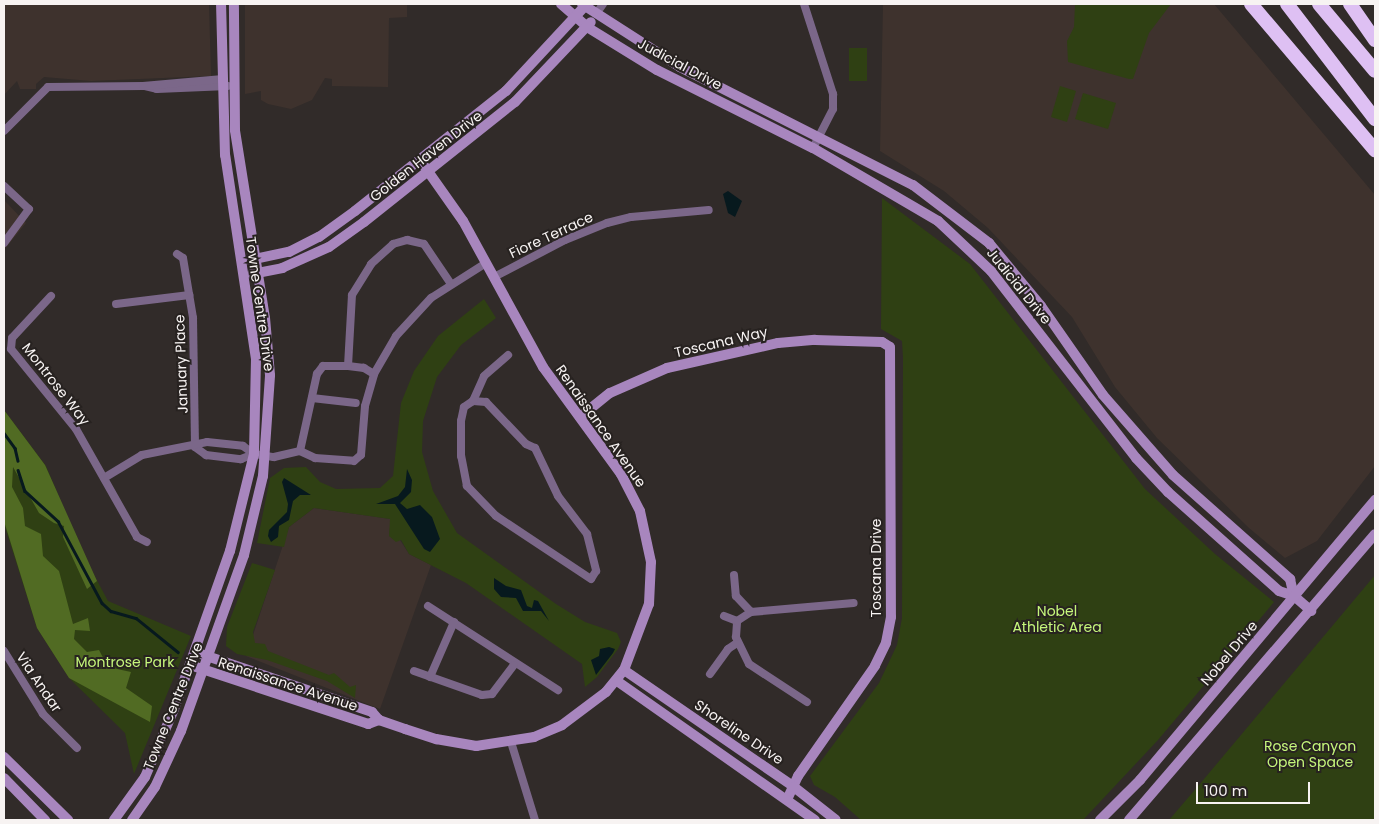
<!DOCTYPE html>
<style>
body{margin:0}
#map{position:relative;width:1379px;height:824px;overflow:hidden;background:#312b29;font-family:Poppins,sans-serif}
div>[style]{position:absolute}
.built>*{inset:0;background:#3e322d}
.green>*{inset:0;background:#2f4013}
.forest>*{inset:0;background:#516b23}
.water>*{inset:0;background:#07191e}
.stream>*{height:2.5px;margin:-1.25px;padding:0 1.25px;transform-origin:1.25px;border-radius:1.25px;background:#07191e}
.street>*{height:8px;margin:-4px;padding:0 4px;transform-origin:4px;border-radius:4px;background:#7b6789}
.secondary>*{height:10px;margin:-5px;padding:0 5px;transform-origin:5px;border-radius:5px;background:#a886be}
.highway>*{height:14px;margin:-7px;padding:0 7px;transform-origin:7px;border-radius:7px;background:#dec0f3}
span{translate:-50% -50%;white-space:nowrap;text-align:center;line-height:1.15;-webkit-text-stroke:4px #272220;paint-order:stroke}
.street-label{font-size:14px;color:#f7f3f2}
.park-label{font-size:14px;color:#c5f67b}
.frame{position:absolute;inset:0;border:5px solid #f7f3f2;pointer-events:none}
.scale{position:absolute;left:1196px;top:782px;width:114px;height:22px;box-sizing:border-box;border:2px solid #f7f3f2;border-top:0;padding-left:6px;font-size:15px;line-height:18px;white-space:nowrap;color:#f7f3f2;-webkit-text-stroke:4px #272220;paint-order:stroke}
</style>
<div id="map">
<div class="built">
<i style="clip-path:polygon(4px 4px,209px 4px,211px 76px,91px 81px,44px 77px,36px 84px,36px 89px,20px 89px,17px 81px,4px 95px)"></i>
<i style="clip-path:polygon(245px 4px,407px 4px,407px 17px,389px 18px,388px 87px,332px 86px,332px 79px,325px 78px,312px 100px,291px 109px,268px 104px,261px 100px,261px 91px,245px 94px)"></i>
<i style="clip-path:polygon(883px 4px,1214px 4px,1375px 195px,1375px 466px,1317px 541px,1285px 558px,1249px 528px,1157px 438px,1115px 387px,1072px 317px,988px 228px,944px 191px,880px 151px)"></i>
<i style="clip-path:polygon(4px 200px,26px 223px,4px 250px)"></i>
<i style="clip-path:polygon(314px 508px,391px 519px,389px 536px,400px 540px,409px 554px,431px 565px,380px 709px,246px 656px,289px 527px)"></i>
</div>
<div class="green">
<i style="clip-path:polygon(1075px 4px,1171px 4px,1149px 33px,1133px 79px,1129px 79px,1068px 62px,1067px 41px,1074px 27px)"></i>
<i style="clip-path:polygon(849px 48px,867px 48px,867px 81px,849px 81px)"></i>
<i style="clip-path:polygon(1060px 86px,1076px 91px,1067px 122px,1051px 117px)"></i>
<i style="clip-path:polygon(1083px 93px,1116px 103px,1108px 129px,1075px 119px)"></i>
<i style="clip-path:polygon(882px 198px,970px 264px,1145px 489px,1215px 554px,1274px 602px,1158px 740px,1083px 820px,861px 820px,835px 797px,814px 785px,810px 776px,879px 683px,897px 645px,902px 618px,903px 358px,902px 341px,881px 329px)"></i>
<i style="clip-path:polygon(484px 299px,496px 318px,461px 345px,437px 377px,423px 421px,422px 452px,433px 491px,457px 533px,556px 604px,585px 622px,617px 633px,621px 642px,618px 649px,597px 677px,585px 687px,582px 664px,466px 583px,409px 554px,401px 540px,396px 542px,389px 536px,390px 519px,314px 508px,289px 527px,284px 547px,257px 543px,270px 478px,284px 468px,306px 467px,320px 482px,336px 489px,380px 488px,393px 476px,401px 403px,414px 371px,438px 336px)"></i>
<i style="clip-path:polygon(4px 410px,46px 466px,84px 556px,108px 601px,191px 636px,134px 774px,125px 733px,69px 678px,37px 628px,4px 524px)"></i>
<i style="clip-path:polygon(252px 563px,275px 570px,253px 632px,255px 643px,265px 644px,268px 651px,329px 675px,334px 673px,350px 687px,356px 685px,355px 698px,327px 681px,267px 660px,237px 654px,226px 646px,227px 627px)"></i>
<i style="clip-path:polygon(1375px 575px,1375px 820px,1169px 820px,1199px 785px)"></i>
</div>
<div class="forest">
<i style="clip-path:polygon(4px 410px,45px 465px,97px 581px,87px 589px,63px 537px,64px 526px,54px 523px,39px 513px,13px 467px,12px 487px,23px 508px,25px 526px,41px 534px,43px 556px,59px 571px,73px 624px,88px 618px,90px 631px,75px 630px,74px 639px,87px 652px,99px 650px,108px 667px,131px 672px,126px 688px,152px 706px,150px 722px,69px 678px,37px 628px,4px 521px)"></i>
</div>
<div class="water">
<i style="clip-path:polygon(728px 191px,742px 201px,735px 217px,728px 213px,723px 194px)"></i>
<i style="clip-path:polygon(407px 469px,412px 480px,411px 492px,400px 503px,407px 509px,420px 505px,432px 517px,440px 539px,430px 552px,424px 549px,395px 504px,376px 504px,398px 496px,405px 487px)"></i>
<i style="clip-path:polygon(284px 478px,311px 495px,300px 495px,293px 501px,289px 520px,279px 526px,278px 537px,271px 542px,268px 536px,269px 530px,287px 512px,288px 504px,282px 482px)"></i>
<i style="clip-path:polygon(494px 578px,506px 586px,521px 590px,527px 606px,532px 608px,534px 600px,538px 601px,549px 621px,541px 611px,523px 611px,516px 598px,501px 597px,494px 589px)"></i>
<i style="clip-path:polygon(609px 647px,615px 649px,613px 653px,596px 675px,591px 660px,599px 656px,600px 649px)"></i>
</div>
<div class="stream">
<i style="left:4px;top:433px;width:19px;rotate:54deg"></i>
<i style="left:15px;top:448px;width:13px;rotate:77deg"></i>
<i style="left:18px;top:470px;width:22px;rotate:72deg"></i>
<i style="left:25px;top:491px;width:45px;rotate:42.3deg"></i>
<i style="left:58px;top:521px;width:93px;rotate:61.8deg"></i>
<i style="left:102px;top:603px;width:12px;rotate:42deg"></i>
<i style="left:111px;top:611px;width:26px;rotate:16deg"></i>
<i style="left:136px;top:618px;width:54px;rotate:39deg"></i>
</div>
<div class="street">
<i style="left:804px;top:4px;width:95px;rotate:72.1deg"></i>
<i style="left:833px;top:94px;width:15px;rotate:90deg"></i>
<i style="left:833px;top:109px;width:44px;rotate:117.1deg"></i>
<i style="left:596px;top:14px;width:12px;rotate:-55deg"></i>
<i style="left:145px;top:86px;width:12px;rotate:14deg"></i>
<i style="left:157px;top:89px;width:71px;rotate:-2.4deg"></i>
<i style="left:4px;top:131px;width:62px;rotate:-45deg"></i>
<i style="left:48px;top:87px;width:95px;rotate:-0.6deg"></i>
<i style="left:143px;top:86px;width:80px;rotate:-5deg"></i>
<i style="left:4px;top:186px;width:34px;rotate:43deg"></i>
<i style="left:29px;top:209px;width:42px;rotate:126.3deg"></i>
<i style="left:177px;top:254px;width:7px;rotate:34deg"></i>
<i style="left:183px;top:258px;width:61px;rotate:80.5deg"></i>
<i style="left:193px;top:318px;width:129px;rotate:89.1deg"></i>
<i style="left:494px;top:277px;width:80px;rotate:-27.5deg"></i>
<i style="left:565px;top:240px;width:45px;rotate:-22deg"></i>
<i style="left:607px;top:223px;width:25px;rotate:-14deg"></i>
<i style="left:631px;top:217px;width:78px;rotate:-5.1deg"></i>
<i style="left:51px;top:296px;width:57px;rotate:132.9deg"></i>
<i style="left:12px;top:338px;width:11px;rotate:95deg"></i>
<i style="left:11px;top:349px;width:103px;rotate:50.9deg"></i>
<i style="left:76px;top:429px;width:124px;rotate:60.5deg"></i>
<i style="left:137px;top:537px;width:11px;rotate:27deg"></i>
<i style="left:116px;top:304px;width:74px;rotate:-7deg"></i>
<i style="left:374px;top:374px;width:12px;rotate:-149deg"></i>
<i style="left:364px;top:368px;width:16px;rotate:-173deg"></i>
<i style="left:348px;top:366px;width:71px;rotate:-86.8deg"></i>
<i style="left:352px;top:295px;width:36px;rotate:-58deg"></i>
<i style="left:371px;top:264px;width:30px;rotate:-42deg"></i>
<i style="left:393px;top:244px;width:15px;rotate:-16deg"></i>
<i style="left:407px;top:240px;width:17px;rotate:13deg"></i>
<i style="left:424px;top:244px;width:48px;rotate:56deg"></i>
<i style="left:312px;top:398px;width:44px;rotate:6.5deg"></i>
<i style="left:473px;top:401px;width:13px;rotate:4deg"></i>
<i style="left:486px;top:402px;width:58px;rotate:46.4deg"></i>
<i style="left:526px;top:444px;width:10px;rotate:24deg"></i>
<i style="left:535px;top:448px;width:53px;rotate:64.4deg"></i>
<i style="left:558px;top:496px;width:48px;rotate:52.7deg"></i>
<i style="left:587px;top:534px;width:38px;rotate:76deg"></i>
<i style="left:596px;top:571px;width:9px;rotate:122deg"></i>
<i style="left:591px;top:579px;width:114px;rotate:-146.4deg"></i>
<i style="left:496px;top:516px;width:42px;rotate:-134deg"></i>
<i style="left:467px;top:486px;width:31px;rotate:-101deg"></i>
<i style="left:461px;top:456px;width:35px;rotate:-90deg"></i>
<i style="left:461px;top:421px;width:14px;rotate:-78deg"></i>
<i style="left:464px;top:407px;width:11px;rotate:-34deg"></i>
<i style="left:473px;top:401px;width:27px;rotate:-66deg"></i>
<i style="left:484px;top:376px;width:32px;rotate:-41deg"></i>
<i style="left:195px;top:447px;width:14px;rotate:36deg"></i>
<i style="left:206px;top:455px;width:35px;rotate:7deg"></i>
<i style="left:241px;top:459px;width:14px;rotate:-21deg"></i>
<i style="left:300px;top:451px;width:79px;rotate:-77.6deg"></i>
<i style="left:317px;top:374px;width:10px;rotate:-53deg"></i>
<i style="left:323px;top:366px;width:25px"></i>
<i style="left:104px;top:478px;width:44px;rotate:-31.2deg"></i>
<i style="left:142px;top:455px;width:66px;rotate:-11.3deg"></i>
<i style="left:207px;top:442px;width:36px;rotate:6deg"></i>
<i style="left:243px;top:446px;width:14px;rotate:36deg"></i>
<i style="left:254px;top:454px;width:20px;rotate:9deg"></i>
<i style="left:274px;top:457px;width:27px;rotate:-13deg"></i>
<i style="left:300px;top:451px;width:17px;rotate:25deg"></i>
<i style="left:315px;top:458px;width:39px;rotate:4deg"></i>
<i style="left:354px;top:461px;width:9px;rotate:-41deg"></i>
<i style="left:361px;top:455px;width:49px;rotate:-85.3deg"></i>
<i style="left:365px;top:406px;width:33px;rotate:-74deg"></i>
<i style="left:374px;top:374px;width:44px;rotate:-59.9deg"></i>
<i style="left:396px;top:336px;width:52px;rotate:-47.4deg"></i>
<i style="left:431px;top:298px;width:65px;rotate:-32.5deg"></i>
<i style="left:734px;top:575px;width:21px;rotate:85deg"></i>
<i style="left:736px;top:596px;width:22px;rotate:47deg"></i>
<i style="left:428px;top:606px;width:155px;rotate:32.9deg"></i>
<i style="left:724px;top:616px;width:14px;rotate:21deg"></i>
<i style="left:4px;top:651px;width:74px;rotate:58.2deg"></i>
<i style="left:43px;top:714px;width:48px;rotate:45deg"></i>
<i style="left:414px;top:671px;width:72px;rotate:19.4deg"></i>
<i style="left:482px;top:695px;width:10px;rotate:-6deg"></i>
<i style="left:710px;top:674px;width:31px;rotate:-54deg"></i>
<i style="left:728px;top:649px;width:11px;rotate:-34deg"></i>
<i style="left:430px;top:677px;width:60px;rotate:-66.4deg"></i>
<i style="left:492px;top:694px;width:36px;rotate:-53deg"></i>
<i style="left:807px;top:702px;width:69px;rotate:-146.8deg"></i>
<i style="left:749px;top:664px;width:30px;rotate:-116deg"></i>
<i style="left:736px;top:637px;width:16px;rotate:-86deg"></i>
<i style="left:737px;top:621px;width:17px;rotate:-33deg"></i>
<i style="left:751px;top:612px;width:103px;rotate:-5deg"></i>
<i style="left:511px;top:742px;width:82px;rotate:72.9deg"></i>
</div>
<div class="secondary">
<i style="left:561px;top:4px;width:35px;rotate:41deg"></i>
<i style="left:587px;top:27px;width:82px;rotate:31.6deg"></i>
<i style="left:657px;top:70px;width:174px;rotate:26.6deg"></i>
<i style="left:813px;top:148px;width:145px;rotate:30.3deg"></i>
<i style="left:938px;top:221px;width:73px;rotate:43.3deg"></i>
<i style="left:991px;top:271px;width:237px;rotate:52.2deg"></i>
<i style="left:1136px;top:458px;width:47px;rotate:46.7deg"></i>
<i style="left:1168px;top:492px;width:149px;rotate:41.7deg"></i>
<i style="left:1279px;top:591px;width:16px;rotate:18deg"></i>
<i style="left:1294px;top:596px;width:23px;rotate:41deg"></i>
<i style="left:582px;top:4px;width:117px;rotate:32.7deg"></i>
<i style="left:680px;top:67px;width:261px;rotate:26.9deg"></i>
<i style="left:913px;top:185px;width:96px;rotate:37.3deg"></i>
<i style="left:989px;top:243px;width:82px;rotate:50.5deg"></i>
<i style="left:1041px;top:306px;width:108px;rotate:55.1deg"></i>
<i style="left:1103px;top:395px;width:106px;rotate:48.8deg"></i>
<i style="left:1173px;top:475px;width:157px;rotate:41.6deg"></i>
<i style="left:1290px;top:579px;width:17px;rotate:77deg"></i>
<i style="left:250px;top:260px;width:40px;rotate:-12deg"></i>
<i style="left:289px;top:252px;width:34px;rotate:-27deg"></i>
<i style="left:319px;top:237px;width:44px;rotate:-35.8deg"></i>
<i style="left:355px;top:211px;width:193px;rotate:-38.5deg"></i>
<i style="left:506px;top:91px;width:116px;rotate:-47.1deg"></i>
<i style="left:252px;top:274px;width:31px;rotate:-11deg"></i>
<i style="left:282px;top:268px;width:51px;rotate:-24.1deg"></i>
<i style="left:329px;top:247px;width:43px;rotate:-35.5deg"></i>
<i style="left:364px;top:222px;width:193px;rotate:-38.5deg"></i>
<i style="left:515px;top:102px;width:110px;rotate:-46.5deg"></i>
<i style="left:580px;top:417px;width:38px;rotate:-39deg"></i>
<i style="left:610px;top:393px;width:62px;rotate:-23.7deg"></i>
<i style="left:667px;top:368px;width:114px;rotate:-12.7deg"></i>
<i style="left:778px;top:343px;width:37px;rotate:-5deg"></i>
<i style="left:815px;top:340px;width:67px;rotate:1.7deg"></i>
<i style="left:882px;top:342px;width:9px;rotate:32deg"></i>
<i style="left:890px;top:347px;width:270px;rotate:89.8deg"></i>
<i style="left:891px;top:617px;width:26px;rotate:101deg"></i>
<i style="left:886px;top:643px;width:25px;rotate:116deg"></i>
<i style="left:875px;top:666px;width:134px;rotate:125deg"></i>
<i style="left:798px;top:776px;width:26px;rotate:115deg"></i>
<i style="left:195px;top:652px;width:187px;rotate:18.7deg"></i>
<i style="left:372px;top:712px;width:11px;rotate:49deg"></i>
<i style="left:379px;top:720px;width:28px;rotate:19deg"></i>
<i style="left:405px;top:729px;width:33px;rotate:18deg"></i>
<i style="left:436px;top:739px;width:41px;rotate:9.9deg"></i>
<i style="left:476px;top:746px;width:59px;rotate:-8.8deg"></i>
<i style="left:534px;top:737px;width:30px;rotate:-23deg"></i>
<i style="left:562px;top:725px;width:55px;rotate:-36.9deg"></i>
<i style="left:606px;top:692px;width:28px;rotate:-51deg"></i>
<i style="left:624px;top:670px;width:71px;rotate:-69.3deg"></i>
<i style="left:649px;top:604px;width:42px;rotate:-87.3deg"></i>
<i style="left:651px;top:562px;width:52px;rotate:-102.2deg"></i>
<i style="left:640px;top:511px;width:42px;rotate:-117.2deg"></i>
<i style="left:621px;top:474px;width:132px;rotate:-126.1deg"></i>
<i style="left:543px;top:367px;width:166px;rotate:-118.7deg"></i>
<i style="left:463px;top:221px;width:75px;rotate:-125.2deg"></i>
<i style="left:190px;top:665px;width:188px;rotate:18.3deg"></i>
<i style="left:368px;top:724px;width:12px;rotate:-20deg"></i>
<i style="left:624px;top:670px;width:206px;rotate:34.5deg"></i>
<i style="left:794px;top:787px;width:53px;rotate:38.2deg"></i>
<i style="left:617px;top:681px;width:242px;rotate:35.1deg"></i>
<i style="left:4px;top:757px;width:90px;rotate:44.5deg"></i>
<i style="left:4px;top:778px;width:59px;rotate:45.7deg"></i>
<i style="left:114px;top:820px;width:53px;rotate:-54.2deg"></i>
<i style="left:145px;top:777px;width:74px;rotate:-66.9deg"></i>
<i style="left:174px;top:709px;width:168px;rotate:-70.5deg"></i>
<i style="left:230px;top:551px;width:100px;rotate:-76.1deg"></i>
<i style="left:254px;top:454px;width:95px;rotate:-88.8deg"></i>
<i style="left:256px;top:359px;width:206px;rotate:-98.6deg"></i>
<i style="left:225px;top:155px;width:151px;rotate:-91.5deg"></i>
<i style="left:132px;top:820px;width:40px;rotate:-55.1deg"></i>
<i style="left:155px;top:787px;width:62px;rotate:-65.1deg"></i>
<i style="left:181px;top:731px;width:187px;rotate:-70.3deg"></i>
<i style="left:244px;top:555px;width:81px;rotate:-76.5deg"></i>
<i style="left:263px;top:476px;width:101px;rotate:-86deg"></i>
<i style="left:270px;top:375px;width:57px;rotate:-95deg"></i>
<i style="left:265px;top:318px;width:190px;rotate:-99.1deg"></i>
<i style="left:235px;top:130px;width:126px;rotate:-90.5deg"></i>
<i style="left:1100px;top:820px;width:57px;rotate:-45deg"></i>
<i style="left:1140px;top:780px;width:366px;rotate:-50deg"></i>
<i style="left:1129px;top:820px;width:377px;rotate:-49.3deg"></i>
</div>
<div class="highway">
<i style="left:1251px;top:4px;width:192px;rotate:49.7deg"></i>
<i style="left:1287px;top:4px;width:145px;rotate:52.6deg"></i>
<i style="left:1319px;top:4px;width:87px;rotate:50.1deg"></i>
<i style="left:1350px;top:4px;width:44px;rotate:55.2deg"></i>
</div>
<div class="street-label">
<span style="left:680px;top:64px;rotate:28deg">Judicial Drive</span>
<span style="left:426px;top:156px;rotate:-38deg">Golden Haven Drive</span>
<span style="left:551px;top:235px;rotate:-25deg">Fiore Terrace</span>
<span style="left:1019px;top:286px;rotate:51deg">Judicial Drive</span>
<span style="left:260px;top:304px;rotate:82deg">Towne Centre Drive</span>
<span style="left:721px;top:342px;rotate:-13deg">Toscana Way</span>
<span style="left:181px;top:364px;rotate:-92deg">January Place</span>
<span style="left:56px;top:384px;rotate:52deg">Montrose Way</span>
<span style="left:601px;top:426px;rotate:55deg">Renaissance Avenue</span>
<span style="left:876px;top:568px;rotate:-90deg">Toscana Drive</span>
<span style="left:1229px;top:653px;rotate:-50deg">Nobel Drive</span>
<span style="left:39px;top:682px;rotate:56deg">Via Andar</span>
<span style="left:288px;top:684px;rotate:18deg">Renaissance Avenue</span>
<span style="left:173px;top:706px;rotate:-68deg">Towne Centre Drive</span>
<span style="left:739px;top:732px;rotate:34deg">Shoreline Drive</span>
</div>
<div class="park-label">
<span style="left:1057px;top:619px">Nobel<br>Athletic Area</span>
<span style="left:125px;top:662px">Montrose Park</span>
<span style="left:1310px;top:754px">Rose Canyon<br>Open Space</span>
</div>
<div class="frame"></div>
<div class="scale">100 m</div>
</div>
